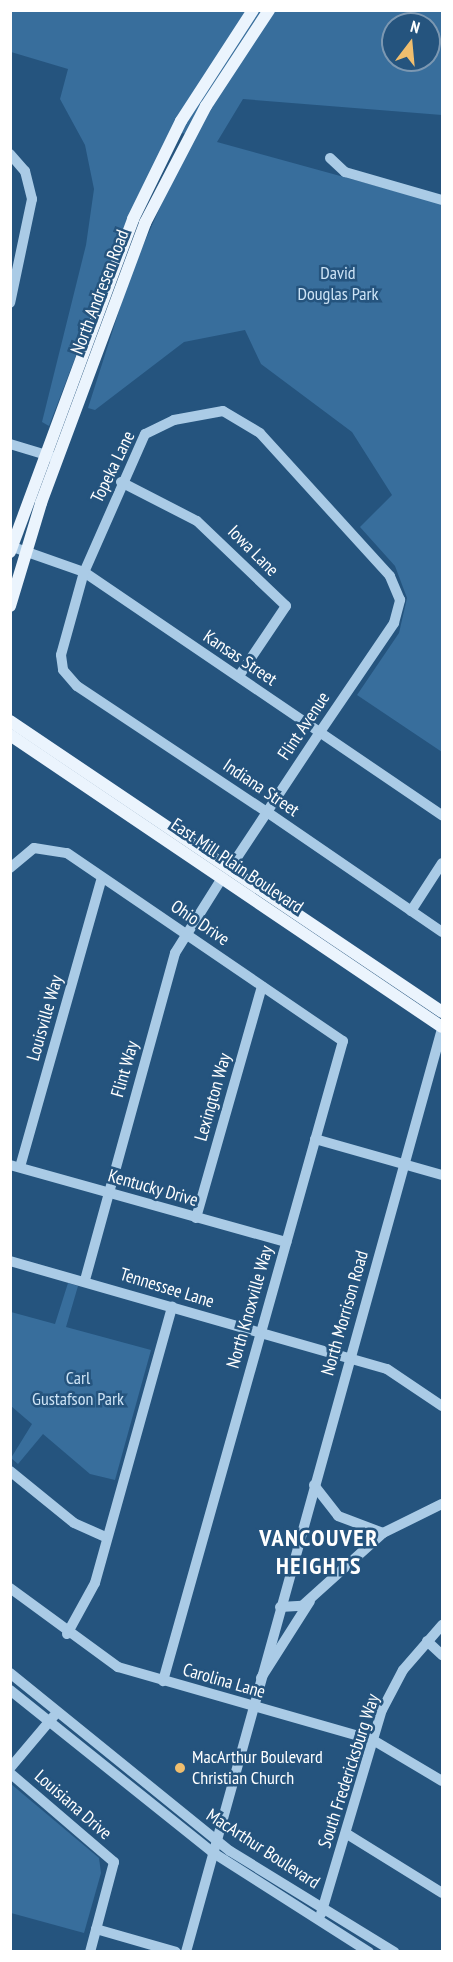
<!DOCTYPE html>
<style>
body{margin:0}
#map{position:relative;width:453px;height:1962px;overflow:hidden;background:#25547e;font-family:"PT Sans Narrow",sans-serif}
div>[style]{position:absolute}
.green>*{inset:0;background:#386e9c}
.minor>*{height:10px;margin:-5px;padding:0 5px;transform-origin:5px;border-radius:5px;background:#aacbe6}
.major>*{height:12px;margin:-6px;padding:0 6px;transform-origin:6px;border-radius:6px;background:#ebf4fd}
.dots>*{width:16px;height:16px;translate:-50% -50%;box-sizing:border-box;border:3px solid #25547e;border-radius:50%}
span{translate:-50% -50%;white-space:nowrap;text-align:center;line-height:1.15;-webkit-text-stroke:5px #25547e;paint-order:stroke}
.park-label{font-size:18px;color:#cde3f5}
.street-label{font-size:18px;color:#fff}
.poi-label{font-size:18px;color:#fff}
.left{translate:0 -50%;text-align:left}
.district-label{font-size:24px;color:#fff;font-weight:700;letter-spacing:1.5px}
.frame{position:absolute;inset:0;border:12px solid #fff;pointer-events:none}
.north{position:absolute;left:381px;top:12px;width:60px;height:60px;box-sizing:border-box;background:#25547e;border:2px solid #7c98b2;border-radius:50%;rotate:16deg;font-size:16px;font-weight:700;line-height:24px;text-align:center;color:#fff}
.north::after{content:'';display:block;margin:auto;width:21px;height:27px;background:#f0be6e;clip-path:polygon(50% 0,100% 100%,50% 72%,0 100%)}
</style>
<div id="map">
<div class="green">
<i style="clip-path:polygon(evenodd,10px 11px,442px 11px,442px 115px,243px 99px,217px 142px,442px 204px,442px 752px,357px 695px,399px 633px,407px 598px,395px 566px,360px 527px,392px 495px,352px 432px,261px 364px,245px 330px,184px 342px,95px 410px,88px 408px,132px 270px,192px 136px,172px 130px,98px 298px,49px 426px,42px 422px,86px 245px,94px 189px,85px 145px,60px 99px,68px 69px,11px 52px,10px 11px,393px 24px,429px 24px,429px 60px,393px 60px,393px 24px)"></i>
<i style="clip-path:polygon(68px 1283px,78px 1286px,66px 1327px,151px 1350px,115px 1480px,90px 1474px,43px 1434px,18px 1464px,11px 1458px,32px 1424px,11px 1406px,11px 1312px,55px 1324px)"></i>
<i style="clip-path:polygon(11px 1784px,99px 1858px,101px 1873px,84px 1933px,11px 1913px)"></i>
</div>
<div class="minor">
<i style="left:10px;top:154px;width:23px;rotate:49deg"></i>
<i style="left:25px;top:171px;width:29px;rotate:76deg"></i>
<i style="left:32px;top:199px;width:106px;rotate:101.9deg"></i>
<i style="left:330px;top:158px;width:21px;rotate:43deg"></i>
<i style="left:345px;top:172px;width:101px;rotate:16.1deg"></i>
<i style="left:10px;top:444px;width:45px;rotate:16.8deg"></i>
<i style="left:121px;top:482px;width:85px;rotate:27.2deg"></i>
<i style="left:197px;top:521px;width:123px;rotate:43.7deg"></i>
<i style="left:286px;top:606px;width:84px;rotate:123.9deg"></i>
<i style="left:10px;top:546px;width:78px;rotate:19.4deg"></i>
<i style="left:84px;top:572px;width:433px;rotate:34.2deg"></i>
<i style="left:10px;top:868px;width:31px;rotate:-40deg"></i>
<i style="left:34px;top:848px;width:33px;rotate:9deg"></i>
<i style="left:67px;top:853px;width:334px;rotate:34.3deg"></i>
<i style="left:343px;top:1041px;width:665px;rotate:105.71deg"></i>
<i style="left:230px;top:868px;width:67px;rotate:-56.5deg"></i>
<i style="left:267px;top:812px;width:96px;rotate:-56.5deg"></i>
<i style="left:320px;top:732px;width:132px;rotate:-55.8deg"></i>
<i style="left:394px;top:623px;width:24px;rotate:-75deg"></i>
<i style="left:400px;top:600px;width:26px;rotate:-113deg"></i>
<i style="left:390px;top:576px;width:193px;rotate:-132.3deg"></i>
<i style="left:260px;top:433px;width:43px;rotate:-149.3deg"></i>
<i style="left:223px;top:411px;width:50px;rotate:169.6deg"></i>
<i style="left:174px;top:420px;width:32px;rotate:154deg"></i>
<i style="left:145px;top:434px;width:151px;rotate:113.8deg"></i>
<i style="left:84px;top:572px;width:86px;rotate:105.5deg"></i>
<i style="left:61px;top:655px;width:15px;rotate:82deg"></i>
<i style="left:63px;top:670px;width:21px;rotate:49deg"></i>
<i style="left:77px;top:686px;width:228px;rotate:33.6deg"></i>
<i style="left:267px;top:812px;width:212px;rotate:34.4deg"></i>
<i style="left:411px;top:911px;width:57px;rotate:-57.1deg"></i>
<i style="left:315px;top:1139px;width:132px;rotate:15.8deg"></i>
<i style="left:10px;top:1165px;width:287px;rotate:15.6deg"></i>
<i style="left:20px;top:1167px;width:300px;rotate:-74.2deg"></i>
<i style="left:196px;top:1218px;width:241px;rotate:-74.1deg"></i>
<i style="left:10px;top:1261px;width:392px;rotate:16deg"></i>
<i style="left:387px;top:1369px;width:66px;rotate:33.9deg"></i>
<i style="left:85px;top:1280px;width:339px;rotate:-74.6deg"></i>
<i style="left:175px;top:953px;width:89px;rotate:-57.9deg"></i>
<i style="left:10px;top:1471px;width:82px;rotate:39.1deg"></i>
<i style="left:74px;top:1523px;width:36px;rotate:24deg"></i>
<i style="left:314px;top:1485px;width:39px;rotate:52deg"></i>
<i style="left:338px;top:1516px;width:48px;rotate:20.7deg"></i>
<i style="left:10px;top:1588px;width:134px;rotate:36.2deg"></i>
<i style="left:118px;top:1667px;width:265px;rotate:16deg"></i>
<i style="left:373px;top:1740px;width:80px;rotate:30.7deg"></i>
<i style="left:280px;top:1607px;width:22px;rotate:-3deg"></i>
<i style="left:302px;top:1606px;width:109px;rotate:-42deg"></i>
<i style="left:383px;top:1533px;width:66px;rotate:-26.2deg"></i>
<i style="left:67px;top:1634px;width:58px;rotate:-61.2deg"></i>
<i style="left:95px;top:1583px;width:287px;rotate:-74.4deg"></i>
<i style="left:427px;top:1641px;width:21px;rotate:43deg"></i>
<i style="left:10px;top:1673px;width:283px;rotate:39deg"></i>
<i style="left:230px;top:1851px;width:193px;rotate:31.6deg"></i>
<i style="left:261px;top:1678px;width:91px;rotate:-57.5deg"></i>
<i style="left:10px;top:1690px;width:259px;rotate:38.7deg"></i>
<i style="left:212px;top:1852px;width:186px;rotate:32.5deg"></i>
<i style="left:10px;top:1768px;width:68px;rotate:-49.8deg"></i>
<i style="left:10px;top:1773px;width:137px;rotate:40.6deg"></i>
<i style="left:114px;top:1862px;width:93px;rotate:104.9deg"></i>
<i style="left:347px;top:1834px;width:112px;rotate:31.8deg"></i>
<i style="left:321px;top:1914px;width:213px;rotate:-73.4deg"></i>
<i style="left:382px;top:1710px;width:45px;rotate:-62.3deg"></i>
<i style="left:403px;top:1670px;width:60px;rotate:-49.1deg"></i>
<i style="left:96px;top:1929px;width:83px;rotate:16deg"></i>
<i style="left:186px;top:1952px;width:958px;rotate:-74.5deg"></i>
</div>
<div class="major">
<i style="left:10px;top:552px;width:355px;rotate:-69.7deg"></i>
<i style="left:133px;top:219px;width:109px;rotate:-63.9deg"></i>
<i style="left:181px;top:121px;width:132px;rotate:-57deg"></i>
<i style="left:10px;top:606px;width:108px;rotate:-73.2deg"></i>
<i style="left:41px;top:503px;width:299px;rotate:-69.6deg"></i>
<i style="left:145px;top:223px;width:132px;rotate:-62.5deg"></i>
<i style="left:206px;top:106px;width:115px;rotate:-56.7deg"></i>
<i style="left:10px;top:721px;width:521px;rotate:33.96deg"></i>
<i style="left:10px;top:735px;width:521px;rotate:34.06deg"></i>
</div>
<div class="dots">
<i style="left:180px;top:1768px;background:#f0be6e"></i>
</div>
<div class="park-label">
<span style="left:338px;top:284px">David<br>Douglas Park</span>
<span style="left:78px;top:1389px">Carl<br>Gustafson Park</span>
</div>
<div class="street-label">
<span style="left:100px;top:292px;rotate:-69deg">North Andresen Road</span>
<span style="left:113px;top:467px;rotate:-64deg">Topeka Lane</span>
<span style="left:253px;top:551px;rotate:45deg">Iowa Lane</span>
<span style="left:240px;top:658px;rotate:34deg">Kansas Street</span>
<span style="left:304px;top:726px;rotate:-56deg">Flint Avenue</span>
<span style="left:261px;top:788px;rotate:34deg">Indiana Street</span>
<span style="left:237px;top:866px;rotate:34deg">East Mill Plain Boulevard</span>
<span style="left:200px;top:923px;rotate:34deg">Ohio Drive</span>
<span style="left:45px;top:1018px;rotate:-74deg">Louisville Way</span>
<span style="left:125px;top:1069px;rotate:-74deg">Flint Way</span>
<span style="left:213px;top:1097px;rotate:-74deg">Lexington Way</span>
<span style="left:153px;top:1188px;rotate:16deg">Kentucky Drive</span>
<span style="left:167px;top:1288px;rotate:17deg">Tennessee Lane</span>
<span style="left:250px;top:1307px;rotate:-74deg">North Knoxville Way</span>
<span style="left:345px;top:1313px;rotate:-74deg">North Morrison Road</span>
<span style="left:224px;top:1681px;rotate:16deg">Carolina Lane</span>
<span style="left:349px;top:1771px;rotate:-72deg">South Fredericksburg Way</span>
<span style="left:73px;top:1805px;rotate:41deg">Louisiana Drive</span>
<span style="left:263px;top:1849px;rotate:33deg">MacArthur Boulevard</span>
</div>
<div class="poi-label">
<span class="left" style="left:192px;top:1768px">MacArthur Boulevard<br>Christian Church</span>
</div>
<div class="district-label">
<span style="left:319px;top:1552px">VANCOUVER<br>HEIGHTS</span>
</div>
<div class="frame"></div>
<div class="north">N</div>
</div>
